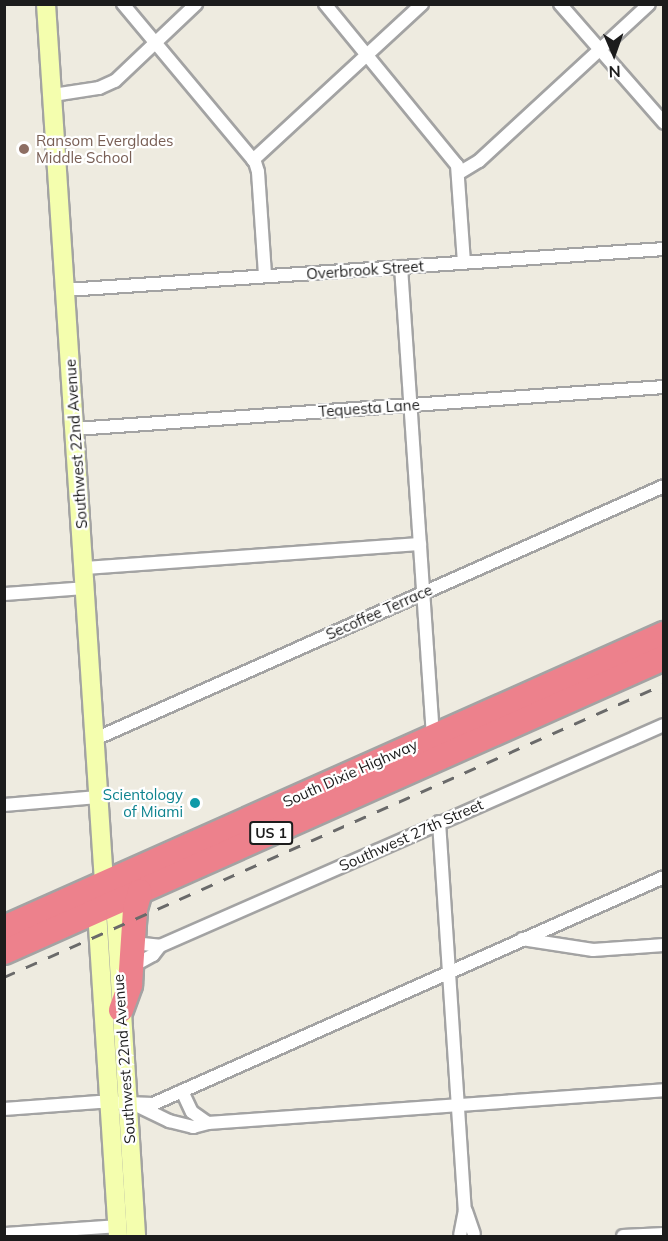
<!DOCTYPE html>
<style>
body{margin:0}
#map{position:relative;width:668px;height:1241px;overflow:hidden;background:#eeebe0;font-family:Mulish,sans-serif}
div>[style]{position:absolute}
.roads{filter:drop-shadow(2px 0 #a3a3a3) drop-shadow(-2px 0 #a3a3a3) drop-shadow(0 2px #a3a3a3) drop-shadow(0 -2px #a3a3a3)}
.street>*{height:12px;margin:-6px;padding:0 6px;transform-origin:6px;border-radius:6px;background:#fff}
.secondary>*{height:18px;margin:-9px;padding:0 9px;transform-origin:9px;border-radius:9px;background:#f4feae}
.highway>*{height:24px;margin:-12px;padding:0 12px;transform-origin:12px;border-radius:12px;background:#ed818c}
.rail>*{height:3px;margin-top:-1.5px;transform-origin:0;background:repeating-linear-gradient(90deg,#6a6a6a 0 12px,transparent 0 24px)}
.dots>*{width:16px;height:16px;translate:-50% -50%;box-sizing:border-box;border:3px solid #fff;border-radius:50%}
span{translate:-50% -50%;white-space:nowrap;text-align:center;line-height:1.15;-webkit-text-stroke:4.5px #fff;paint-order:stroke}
.shield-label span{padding:2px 4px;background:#fff;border:2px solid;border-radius:4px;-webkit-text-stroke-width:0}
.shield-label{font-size:14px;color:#1c1c1c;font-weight:700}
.education-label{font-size:15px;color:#785e54}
.left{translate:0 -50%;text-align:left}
.street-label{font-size:15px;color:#1c1c1c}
.culture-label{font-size:15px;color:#0d838f}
.right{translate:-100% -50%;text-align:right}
.frame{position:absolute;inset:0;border:6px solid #1c1c1c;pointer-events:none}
.north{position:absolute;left:584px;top:24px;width:60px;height:60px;-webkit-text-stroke:4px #fff;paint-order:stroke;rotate:178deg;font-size:16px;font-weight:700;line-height:24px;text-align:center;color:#1c1c1c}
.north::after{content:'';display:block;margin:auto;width:21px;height:27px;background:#1c1c1c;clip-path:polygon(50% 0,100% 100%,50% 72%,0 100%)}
</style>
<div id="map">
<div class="roads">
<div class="street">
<i style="left:123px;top:4px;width:206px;rotate:50.1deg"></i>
<i style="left:255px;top:162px;width:10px;rotate:73deg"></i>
<i style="left:258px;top:172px;width:104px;rotate:86.1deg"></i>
<i style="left:325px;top:4px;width:208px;rotate:50.7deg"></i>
<i style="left:457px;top:165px;width:98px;rotate:85.9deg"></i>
<i style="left:560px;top:4px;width:158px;rotate:48.8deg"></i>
<i style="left:53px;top:95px;width:47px;rotate:-8.7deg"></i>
<i style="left:99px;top:88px;width:17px;rotate:-24deg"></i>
<i style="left:115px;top:81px;width:112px;rotate:-43.5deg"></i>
<i style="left:253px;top:160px;width:230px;rotate:-42.7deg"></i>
<i style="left:459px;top:173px;width:23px;rotate:-31deg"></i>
<i style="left:479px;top:161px;width:231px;rotate:-42.7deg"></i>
<i style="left:401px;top:267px;width:473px;rotate:86.1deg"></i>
<i style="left:66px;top:290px;width:599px;rotate:-3.92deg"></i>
<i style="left:75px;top:429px;width:590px;rotate:-4.08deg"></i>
<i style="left:84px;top:568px;width:337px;rotate:-4.1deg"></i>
<i style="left:4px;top:594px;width:81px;rotate:-4.2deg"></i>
<i style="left:95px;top:739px;width:623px;rotate:-23.97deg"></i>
<i style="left:4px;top:805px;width:94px;rotate:-4.9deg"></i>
<i style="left:439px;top:822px;width:389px;rotate:86.2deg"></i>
<i style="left:465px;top:1210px;width:25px;rotate:101deg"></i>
<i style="left:522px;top:939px;width:72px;rotate:8.8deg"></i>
<i style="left:593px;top:950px;width:71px;rotate:-4deg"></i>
<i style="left:133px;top:943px;width:27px;rotate:6deg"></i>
<i style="left:160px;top:946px;width:550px;rotate:-23.68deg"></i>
<i style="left:131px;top:967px;width:25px;rotate:-29deg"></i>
<i style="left:153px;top:955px;width:11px;rotate:-52deg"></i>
<i style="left:182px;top:1091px;width:23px;rotate:65deg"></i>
<i style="left:192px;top:1112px;width:19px;rotate:35deg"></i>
<i style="left:136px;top:1105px;width:37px;rotate:26deg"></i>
<i style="left:169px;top:1121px;width:25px;rotate:14deg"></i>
<i style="left:193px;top:1127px;width:16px;rotate:-15deg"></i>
<i style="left:208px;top:1123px;width:457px;rotate:-4.1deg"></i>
<i style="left:4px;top:1109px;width:95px;rotate:-4.2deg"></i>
<i style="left:99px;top:1102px;width:54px;rotate:2.1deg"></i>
<i style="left:153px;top:1104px;width:559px;rotate:-23.95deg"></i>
<i style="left:466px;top:1211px;width:24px;rotate:71deg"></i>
<i style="left:4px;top:1234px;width:113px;rotate:-4deg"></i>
<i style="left:623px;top:1236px;width:41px;rotate:-2.8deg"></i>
</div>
<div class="secondary">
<i style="left:46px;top:4px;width:881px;rotate:86.22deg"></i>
<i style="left:104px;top:883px;width:29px;rotate:104deg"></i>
<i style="left:97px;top:911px;width:326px;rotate:86.3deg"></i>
<i style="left:110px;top:893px;width:11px;rotate:63deg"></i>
<i style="left:115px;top:903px;width:14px;rotate:86deg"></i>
<i style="left:116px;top:917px;width:320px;rotate:86.4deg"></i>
</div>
<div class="highway">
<i style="left:4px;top:928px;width:723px;rotate:-24.01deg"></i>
<i style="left:4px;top:952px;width:723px;rotate:-24.01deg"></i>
<i style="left:121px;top:1010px;width:27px;rotate:-70deg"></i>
<i style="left:130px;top:985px;width:76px;rotate:-86.2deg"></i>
<i style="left:135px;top:909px;width:18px;rotate:-74deg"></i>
</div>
</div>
<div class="rail">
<i style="left:4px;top:977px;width:722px;rotate:-23.94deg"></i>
</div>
<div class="dots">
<i style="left:24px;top:149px;background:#8d6e63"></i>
<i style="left:195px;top:803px;background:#0f9aa8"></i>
</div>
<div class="shield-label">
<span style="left:271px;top:833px">US 1</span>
</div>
<div class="education-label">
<span class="left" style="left:36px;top:149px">Ransom Everglades<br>Middle School</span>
</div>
<div class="street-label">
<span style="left:365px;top:270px;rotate:-4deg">Overbrook Street</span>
<span style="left:369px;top:408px;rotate:-4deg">Tequesta Lane</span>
<span style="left:76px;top:444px;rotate:-94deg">Southwest 22nd Avenue</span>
<span style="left:379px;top:612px;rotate:-24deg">Secoffee Terrace</span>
<span style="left:350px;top:773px;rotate:-24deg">South Dixie Highway</span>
<span style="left:411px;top:835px;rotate:-24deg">Southwest 27th Street</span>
<span style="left:124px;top:1059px;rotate:-94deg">Southwest 22nd Avenue</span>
</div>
<div class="culture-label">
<span class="right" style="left:183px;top:803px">Scientology<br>of Miami</span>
</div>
<div class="frame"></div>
<div class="north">N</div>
</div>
